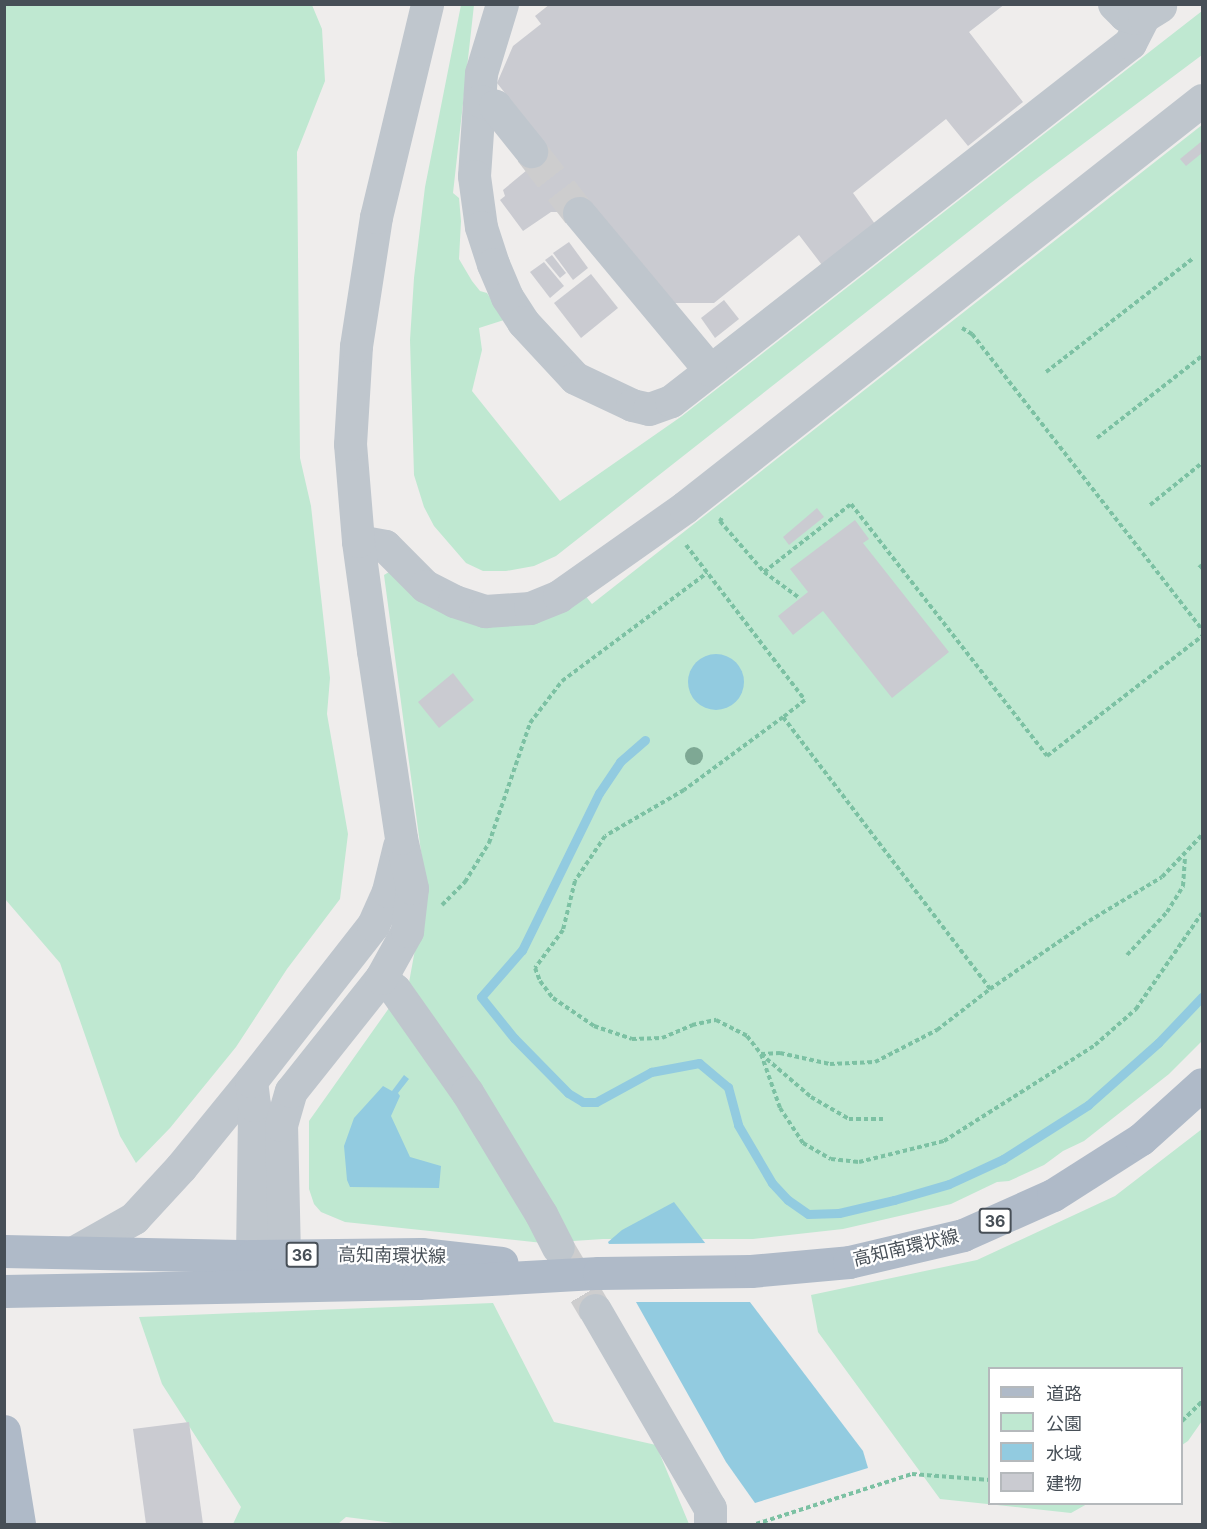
<!DOCTYPE html>
<meta charset="utf-8">
<style>
body{margin:0}
#map{position:relative;width:1207px;height:1529px;overflow:hidden;background:#efedec;font-family:Inter,"Noto Sans JP",sans-serif}
div>[style]{position:absolute}
.green>*{inset:0;background:#bfe8d1}
.water>*{inset:0;background:#92cbe0}
.round{border-radius:50%}
.pier>*{inset:0;background:#efedec}
.stream>*{height:9px;margin:-4.5px;padding:0 4.5px;transform-origin:4.5px;border-radius:4.5px;background:#92cbe0}
.building>*{inset:0;background:#cacbd1}
.minor-tunnel>*{height:33px;margin-top:-16.5px;transform-origin:0;background:repeating-linear-gradient(90deg,#cdcdce 0 33px,transparent 0 49px)}
.path>*{height:4px;margin-top:-2px;transform-origin:0;background:repeating-linear-gradient(90deg,#7cc1a3 0 4.5px,transparent 0 7.5px)}
.minor>*{height:33px;margin:-16.5px;padding:0 16.5px;transform-origin:16.5px;border-radius:16.5px;background:#bfc6cd}
.major>*{height:33px;margin:-16.5px;padding:0 16.5px;transform-origin:16.5px;border-radius:16.5px;background:#afbac8}
.trees>*{width:18px;height:18px;margin:-9px;border-radius:50%;background:#7ea894}
span{translate:-50% -50%;white-space:nowrap;text-align:center;line-height:1.15;-webkit-text-stroke:4.5px #fff;paint-order:stroke}
.shield-label span{padding:2px 4px;background:#fff;border:2px solid;border-radius:4px;-webkit-text-stroke-width:0}
.shield-label{font-size:16px;color:#474f57;font-weight:700}
.street-label{font-size:18px;color:#474f57}
.frame{position:absolute;inset:0;border:6px solid #474f57;pointer-events:none}
.legend{position:absolute;left:988px;top:1367px;width:195px;height:138px;box-sizing:border-box;background:#fff;border:2px solid #b5b9bc;margin:0;padding:8px 10px;list-style:none;font-size:18px;color:#474f57}
.legend li{display:flex;align-items:center;gap:12px;height:30px}
.legend b{width:30px;border:2px solid #b5b9bc}
</style>
<div id="map">
<div class="green">
<i style="clip-path:polygon(4px 5px,312px 5px,322px 29px,325px 81px,297px 152px,300px 458px,311px 506px,330px 678px,327px 714px,348px 834px,340px 899px,287px 969px,236px 1047px,170px 1128px,136px 1163px,120px 1136px,60px 963px,5px 899px)"></i>
<i style="clip-path:polygon(461px 5px,474px 5px,453px 193px,459px 198px,461px 221px,459px 259px,472px 281px,480px 291px,487px 293px,504px 320px,479px 328px,482px 350px,472px 391px,560px 501px,682px 416px,1202px 11px,1202px 55px,1028px 185px,556px 556px,534px 566px,506px 571px,483px 571px,466px 563px,434px 526px,424px 507px,414px 475px,410px 340px,414px 278px,425px 187px)"></i>
<i style="clip-path:polygon(1202px 125px,1202px 1041px,1169px 1074px,1084px 1141px,1063px 1151px,1044px 1165px,1009px 1181px,997px 1182px,951px 1204px,843px 1229px,753px 1239px,603px 1239px,543px 1243px,345px 1222px,321px 1212px,314px 1204px,309px 1189px,309px 1121px,394px 1001px,408px 988px,426px 889px,384px 575px,389px 572px,447px 615px,584px 594px,592px 604px)"></i>
<i style="clip-path:polygon(1202px 1129px,1202px 1421px,1188px 1441px,1182px 1445px,1182px 1368px,990px 1368px,990px 1504px,1087px 1504px,1071px 1513px,940px 1499px,818px 1332px,811px 1295px,977px 1260px,1115px 1196px)"></i>
<i style="clip-path:polygon(493px 1303px,554px 1422px,656px 1445px,689px 1524px,401px 1524px,346px 1517px,338px 1524px,233px 1524px,241px 1507px,162px 1384px,139px 1317px)"></i>
</div>
<div class="water">
<i class="round" style="left:688px;top:654px;width:56px;height:56px"></i>
<i style="clip-path:polygon(404px 1075px,409px 1079px,398px 1093px,400px 1096px,391px 1116px,410px 1157px,441px 1166px,439px 1188px,350px 1187px,347px 1180px,344px 1146px,354px 1118px,383px 1086px,392px 1091px)"></i>
<i style="clip-path:polygon(674px 1202px,863px 1451px,868px 1468px,755px 1503px,726px 1462px,636px 1302px,608px 1242px,622px 1230px)"></i>
</div>
<div class="pier">
<i style="clip-path:polygon(710px 1243px,754px 1302px,632px 1302px,606px 1244px)"></i>
</div>
<div class="stream">
<i style="left:645px;top:740px;width:33px;rotate:139deg"></i>
<i style="left:620px;top:762px;width:37px;rotate:124deg"></i>
<i style="left:599px;top:793px;width:175px;rotate:116.1deg"></i>
<i style="left:522px;top:950px;width:62px;rotate:131.1deg"></i>
<i style="left:481px;top:997px;width:53px;rotate:51.2deg"></i>
<i style="left:514px;top:1038px;width:77px;rotate:45.5deg"></i>
<i style="left:568px;top:1093px;width:17px;rotate:31deg"></i>
<i style="left:583px;top:1102px;width:13px"></i>
<i style="left:596px;top:1102px;width:63px;rotate:-28.6deg"></i>
<i style="left:651px;top:1072px;width:49px;rotate:-10.6deg"></i>
<i style="left:699px;top:1063px;width:38px;rotate:40deg"></i>
<i style="left:728px;top:1087px;width:39px;rotate:75deg"></i>
<i style="left:738px;top:1125px;width:67px;rotate:59.6deg"></i>
<i style="left:772px;top:1183px;width:23px;rotate:47deg"></i>
<i style="left:788px;top:1200px;width:24px;rotate:35deg"></i>
<i style="left:808px;top:1214px;width:31px;rotate:-2deg"></i>
<i style="left:839px;top:1213px;width:57px;rotate:-13.3deg"></i>
<i style="left:894px;top:1200px;width:57px;rotate:-16.2deg"></i>
<i style="left:949px;top:1184px;width:60px;rotate:-24.8deg"></i>
<i style="left:1003px;top:1159px;width:101px;rotate:-32.4deg"></i>
<i style="left:1088px;top:1105px;width:94px;rotate:-41.5deg"></i>
<i style="left:1158px;top:1043px;width:64px;rotate:-46.3deg"></i>
</div>
<div class="building">
<i style="clip-path:polygon(550px 4px,1005px 4px,969px 32px,1023px 102px,968px 146px,946px 119px,853px 193px,875px 224px,822px 265px,799px 235px,714px 303px,670px 303px,598px 212px,551px 212px,523px 231px,500px 200px,505px 196px,503px 190px,527px 170px,536px 132px,497px 83px,513px 46px,541px 24px,535px 16px)"></i>
<i style="clip-path:polygon(1202px 141px,1202px 153px,1186px 166px,1180px 159px)"></i>
<i style="clip-path:polygon(569px 242px,588px 268px,573px 280px,553px 253px)"></i>
<i style="clip-path:polygon(552px 255px,566px 273px,560px 278px,545px 260px)"></i>
<i style="clip-path:polygon(544px 262px,564px 286px,550px 298px,530px 272px)"></i>
<i style="clip-path:polygon(591px 274px,618px 308px,581px 338px,554px 303px)"></i>
<i style="clip-path:polygon(724px 300px,739px 319px,715px 338px,701px 318px)"></i>
<i style="clip-path:polygon(817px 508px,824px 517px,789px 545px,783px 537px)"></i>
<i style="clip-path:polygon(855px 520px,869px 539px,863px 543px,949px 652px,892px 698px,823px 611px,793px 635px,778px 616px,808px 592px,790px 569px)"></i>
<i style="clip-path:polygon(453px 673px,474px 700px,439px 728px,418px 702px)"></i>
<i style="clip-path:polygon(189px 1422px,203px 1524px,146px 1524px,133px 1429px)"></i>
</div>
<div class="minor-tunnel">
<i style="left:531px;top:151px;width:78px;rotate:52.3deg"></i>
<i style="left:560px;top:1251px;width:69px;rotate:59.3deg"></i>
</div>
<div class="path">
<i style="left:962px;top:328px;width:12px;rotate:31deg"></i>
<i style="left:972px;top:334px;width:374px;rotate:52.1deg"></i>
<i style="left:1046px;top:372px;width:185px;rotate:-37.7deg"></i>
<i style="left:1097px;top:438px;width:133px;rotate:-38deg"></i>
<i style="left:1150px;top:505px;width:67px;rotate:-38.9deg"></i>
<i style="left:722px;top:518px;width:4px;rotate:124deg"></i>
<i style="left:720px;top:521px;width:8px;rotate:50deg"></i>
<i style="left:725px;top:527px;width:60px;rotate:49.1deg"></i>
<i style="left:764px;top:572px;width:42px;rotate:36.3deg"></i>
<i style="left:686px;top:545px;width:195px;rotate:52.5deg"></i>
<i style="left:805px;top:700px;width:28px;rotate:142deg"></i>
<i style="left:783px;top:717px;width:342px;rotate:52.7deg"></i>
<i style="left:990px;top:989px;width:120px;rotate:-34.5deg"></i>
<i style="left:1089px;top:921px;width:85px;rotate:-31.1deg"></i>
<i style="left:1162px;top:877px;width:58px;rotate:-46.4deg"></i>
<i style="left:1199px;top:568px;width:4px;rotate:-45deg"></i>
<i style="left:764px;top:572px;width:110px;rotate:-38deg"></i>
<i style="left:851px;top:504px;width:319px;rotate:52.1deg"></i>
<i style="left:1047px;top:756px;width:196px;rotate:-37.7deg"></i>
<i style="left:783px;top:717px;width:123px;rotate:143.6deg"></i>
<i style="left:684px;top:790px;width:91px;rotate:149.8deg"></i>
<i style="left:605px;top:836px;width:54px;rotate:123.7deg"></i>
<i style="left:575px;top:881px;width:50px;rotate:103.8deg"></i>
<i style="left:563px;top:930px;width:47px;rotate:126.4deg"></i>
<i style="left:535px;top:968px;width:14px;rotate:69deg"></i>
<i style="left:540px;top:981px;width:21px;rotate:53deg"></i>
<i style="left:553px;top:998px;width:50px;rotate:34.3deg"></i>
<i style="left:594px;top:1026px;width:40px;rotate:18.9deg"></i>
<i style="left:632px;top:1039px;width:30px;rotate:-2deg"></i>
<i style="left:662px;top:1038px;width:33px;rotate:-23deg"></i>
<i style="left:692px;top:1025px;width:25px;rotate:-12deg"></i>
<i style="left:716px;top:1020px;width:35px;rotate:27deg"></i>
<i style="left:747px;top:1036px;width:23px;rotate:52deg"></i>
<i style="left:761px;top:1054px;width:57px;rotate:70.6deg"></i>
<i style="left:780px;top:1108px;width:42px;rotate:56.7deg"></i>
<i style="left:803px;top:1143px;width:32px;rotate:30deg"></i>
<i style="left:831px;top:1159px;width:28px;rotate:6deg"></i>
<i style="left:859px;top:1162px;width:88px;rotate:-13.9deg"></i>
<i style="left:944px;top:1141px;width:179px;rotate:-32.4deg"></i>
<i style="left:1095px;top:1045px;width:55px;rotate:-41.3deg"></i>
<i style="left:1136px;top:1009px;width:116px;rotate:-55.5deg"></i>
<i style="left:442px;top:905px;width:33px;rotate:-45deg"></i>
<i style="left:465px;top:882px;width:46px;rotate:-58.4deg"></i>
<i style="left:489px;top:843px;width:127px;rotate:-71.1deg"></i>
<i style="left:530px;top:723px;width:53px;rotate:-52.7deg"></i>
<i style="left:562px;top:681px;width:181px;rotate:-36.7deg"></i>
<i style="left:1127px;top:955px;width:59px;rotate:-47.1deg"></i>
<i style="left:1167px;top:912px;width:31px;rotate:-58deg"></i>
<i style="left:1183px;top:886px;width:30px;rotate:-86deg"></i>
<i style="left:761px;top:1054px;width:19px;rotate:-3deg"></i>
<i style="left:780px;top:1053px;width:51px;rotate:12.4deg"></i>
<i style="left:830px;top:1064px;width:45px;rotate:-2.5deg"></i>
<i style="left:875px;top:1062px;width:70px;rotate:-27.3deg"></i>
<i style="left:937px;top:1030px;width:67px;rotate:-37.7deg"></i>
<i style="left:761px;top:1054px;width:66px;rotate:40.7deg"></i>
<i style="left:811px;top:1097px;width:44px;rotate:30.1deg"></i>
<i style="left:849px;top:1119px;width:35px"></i>
<i style="left:1182px;top:1421px;width:28px;rotate:-44deg"></i>
<i style="left:756px;top:1524px;width:164px;rotate:-17.8deg"></i>
<i style="left:912px;top:1474px;width:78px;rotate:4.4deg"></i>
</div>
<div class="minor">
<i style="left:502px;top:4px;width:72px;rotate:106.9deg"></i>
<i style="left:481px;top:73px;width:103px;rotate:93.9deg"></i>
<i style="left:474px;top:176px;width:51px;rotate:82.2deg"></i>
<i style="left:481px;top:227px;width:39px;rotate:72deg"></i>
<i style="left:493px;top:264px;width:36px;rotate:67deg"></i>
<i style="left:507px;top:297px;width:30px;rotate:57deg"></i>
<i style="left:523px;top:322px;width:76px;rotate:47.1deg"></i>
<i style="left:575px;top:378px;width:63px;rotate:25.3deg"></i>
<i style="left:632px;top:405px;width:17px;rotate:13deg"></i>
<i style="left:649px;top:409px;width:23px;rotate:-20deg"></i>
<i style="left:671px;top:401px;width:582px;rotate:-37.95deg"></i>
<i style="left:1130px;top:43px;width:30px;rotate:-63deg"></i>
<i style="left:1114px;top:4px;width:16px;rotate:45deg"></i>
<i style="left:1125px;top:15px;width:9px;rotate:18deg"></i>
<i style="left:1134px;top:18px;width:10px;rotate:-11deg"></i>
<i style="left:1144px;top:16px;width:19px;rotate:-32deg"></i>
<i style="left:480px;top:101px;width:16px;rotate:18deg"></i>
<i style="left:495px;top:106px;width:58px;rotate:51.3deg"></i>
<i style="left:579px;top:213px;width:204px;rotate:50.2deg"></i>
<i style="left:358px;top:541px;width:27px;rotate:10deg"></i>
<i style="left:385px;top:546px;width:57px;rotate:45deg"></i>
<i style="left:425px;top:586px;width:33px;rotate:27deg"></i>
<i style="left:454px;top:601px;width:33px;rotate:18deg"></i>
<i style="left:485px;top:611px;width:45px;rotate:-3.8deg"></i>
<i style="left:530px;top:608px;width:31px;rotate:-22deg"></i>
<i style="left:559px;top:596px;width:154px;rotate:-35.2deg"></i>
<i style="left:685px;top:507px;width:658px;rotate:-38.21deg"></i>
<i style="left:381px;top:978px;width:18px;rotate:41deg"></i>
<i style="left:395px;top:990px;width:125px;rotate:54.8deg"></i>
<i style="left:467px;top:1092px;width:143px;rotate:58.8deg"></i>
<i style="left:541px;top:1214px;width:37px;rotate:63deg"></i>
<i style="left:74px;top:1252px;width:69px;rotate:-29.5deg"></i>
<i style="left:134px;top:1218px;width:69px;rotate:-47.3deg"></i>
<i style="left:181px;top:1167px;width:111px;rotate:-50.9deg"></i>
<i style="left:265px;top:1280px;width:27px;rotate:-118deg"></i>
<i style="left:252px;top:1256px;width:151px;rotate:-89.2deg"></i>
<i style="left:254px;top:1105px;width:24px;rotate:-97deg"></i>
<i style="left:251px;top:1081px;width:198px;rotate:-52deg"></i>
<i style="left:373px;top:925px;width:37px;rotate:-66deg"></i>
<i style="left:388px;top:891px;width:46px;rotate:-76.3deg"></i>
<i style="left:272px;top:1280px;width:28px;rotate:-64deg"></i>
<i style="left:284px;top:1255px;width:130px;rotate:-91.3deg"></i>
<i style="left:281px;top:1125px;width:35px;rotate:-74deg"></i>
<i style="left:291px;top:1091px;width:144px;rotate:-51.5deg"></i>
<i style="left:381px;top:978px;width:54px;rotate:-61deg"></i>
<i style="left:407px;top:931px;width:43px;rotate:-83.4deg"></i>
<i style="left:412px;top:888px;width:51px;rotate:-102.4deg"></i>
<i style="left:401px;top:838px;width:189px;rotate:-98.5deg"></i>
<i style="left:373px;top:651px;width:111px;rotate:-97.8deg"></i>
<i style="left:358px;top:541px;width:97px;rotate:-94.7deg"></i>
<i style="left:350px;top:444px;width:98px;rotate:-86.5deg"></i>
<i style="left:356px;top:346px;width:131px;rotate:-81.2deg"></i>
<i style="left:376px;top:217px;width:219px;rotate:-76.5deg"></i>
<i style="left:595px;top:1310px;width:229px;rotate:59.9deg"></i>
<i style="left:710px;top:1508px;width:16px;rotate:90deg"></i>
</div>
<div class="major">
<i style="left:4px;top:1251px;width:248px;rotate:1.2deg"></i>
<i style="left:252px;top:1256px;width:169px;rotate:-0.7deg"></i>
<i style="left:421px;top:1254px;width:81px;rotate:6.3deg"></i>
<i style="left:4px;top:1291px;width:414px;rotate:-1.1deg"></i>
<i style="left:418px;top:1283px;width:181px;rotate:-3.2deg"></i>
<i style="left:599px;top:1273px;width:152px;rotate:-0.8deg"></i>
<i style="left:751px;top:1271px;width:98px;rotate:-5.2deg"></i>
<i style="left:849px;top:1262px;width:117px;rotate:-13.3deg"></i>
<i style="left:963px;top:1235px;width:98px;rotate:-24deg"></i>
<i style="left:1053px;top:1195px;width:104px;rotate:-32.5deg"></i>
<i style="left:1141px;top:1139px;width:82px;rotate:-42deg"></i>
<i style="left:4px;top:1431px;width:94px;rotate:80.8deg"></i>
</div>
<div class="trees">
<i style="left:694px;top:756px"></i>
</div>
<div class="shield-label">
<span style="left:995px;top:1221px">36</span>
<span style="left:302px;top:1255px">36</span>
</div>
<div class="street-label">
<span style="left:906px;top:1248px;rotate:-13deg">高知南環状線</span>
<span style="left:392px;top:1256px;rotate:1deg">高知南環状線</span>
</div>
<div class="frame"></div>
<ul class="legend">
<li><b style="height:8px;background:#afbac8"></b>道路</li>
<li><b style="height:16px;background:#bfe8d1"></b>公園</li>
<li><b style="height:16px;background:#92cbe0"></b>水域</li>
<li><b style="height:16px;background:#cacbd1"></b>建物</li>
</ul>
</div>
